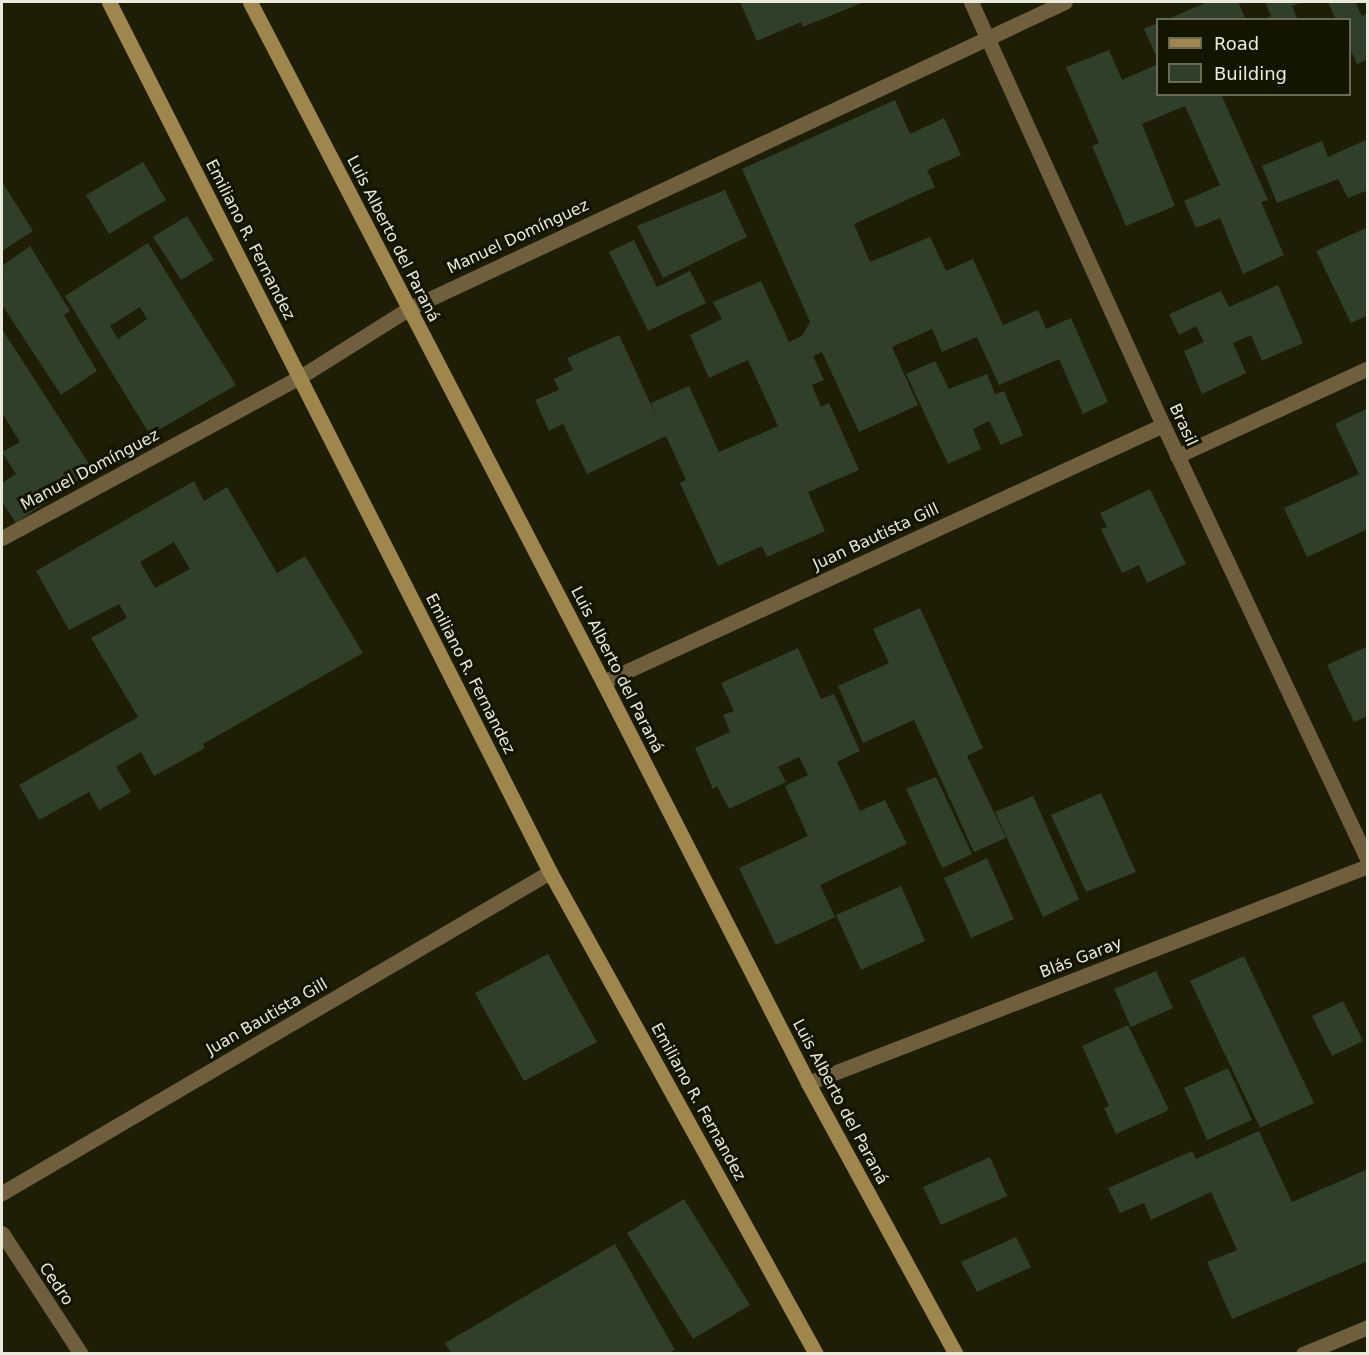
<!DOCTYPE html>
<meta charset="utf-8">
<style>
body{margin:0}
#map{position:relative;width:1369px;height:1355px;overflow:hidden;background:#1d1e05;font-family:"DejaVu Sans",sans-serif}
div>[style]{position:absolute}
.building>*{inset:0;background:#2f3f29}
.minor>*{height:15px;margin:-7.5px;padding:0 7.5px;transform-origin:7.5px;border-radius:7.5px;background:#6f5f3d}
.secondary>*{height:15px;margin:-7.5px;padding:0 7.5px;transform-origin:7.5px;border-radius:7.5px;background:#9f864d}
span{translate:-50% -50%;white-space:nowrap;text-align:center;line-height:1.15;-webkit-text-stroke:6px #141500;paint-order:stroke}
.street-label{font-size:16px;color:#e9eadb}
.frame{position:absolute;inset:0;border:3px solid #e9eadb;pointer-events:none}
.legend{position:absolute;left:1156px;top:18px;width:195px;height:78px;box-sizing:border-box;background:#141500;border:2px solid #696a58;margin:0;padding:8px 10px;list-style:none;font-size:18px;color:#e9eadb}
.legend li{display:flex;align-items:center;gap:12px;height:30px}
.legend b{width:30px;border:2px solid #696a58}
</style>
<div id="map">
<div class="building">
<i style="clip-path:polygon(740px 2px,864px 2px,803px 27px,801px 22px,757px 41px)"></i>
<i style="clip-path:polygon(1207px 2px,1238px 2px,1246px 20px,1166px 20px)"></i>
<i style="clip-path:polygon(1265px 2px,1303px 2px,1292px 6px,1298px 20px,1261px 20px,1271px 16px)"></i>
<i style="clip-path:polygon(1328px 2px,1355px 2px,1362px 16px,1368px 13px,1368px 59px,1357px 64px,1350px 48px,1350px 20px,1336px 20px)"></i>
<i style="clip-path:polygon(1158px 23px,1158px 60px,1144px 29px)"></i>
<i style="clip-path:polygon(1109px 50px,1122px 80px,1158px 64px,1158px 94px,1221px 94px,1268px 200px,1261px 202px,1284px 255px,1243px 274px,1220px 218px,1196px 228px,1184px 201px,1220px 185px,1185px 106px,1142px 124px,1175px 206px,1126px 226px,1092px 146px,1099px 143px,1066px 67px)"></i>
<i style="clip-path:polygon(895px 100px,910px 134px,944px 118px,961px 155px,927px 170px,935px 187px,854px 224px,870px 262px,930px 237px,946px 271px,973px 259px,1003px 325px,1038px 310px,1046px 329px,1071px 318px,1108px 402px,1083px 414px,1059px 359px,999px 385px,977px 337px,942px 352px,932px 329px,892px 347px,918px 405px,859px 432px,822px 352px,813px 356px,824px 380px,812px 385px,821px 407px,829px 403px,859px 470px,808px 492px,825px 531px,767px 557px,762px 546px,718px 566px,680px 483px,686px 480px,666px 436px,587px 474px,563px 424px,549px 431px,535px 400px,559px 390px,554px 379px,573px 370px,567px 358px,619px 335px,656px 416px,651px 403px,689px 386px,719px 452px,778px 426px,748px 360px,709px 378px,690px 335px,722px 319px,713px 302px,761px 281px,789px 342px,802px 336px,810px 322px,742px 169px)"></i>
<i style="clip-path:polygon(1368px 139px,1368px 190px,1348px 198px,1338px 179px,1277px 203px,1262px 166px,1322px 141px,1328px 157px)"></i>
<i style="clip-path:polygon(143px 162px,166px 200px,109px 234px,86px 195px)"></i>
<i style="clip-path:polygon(2px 182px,33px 231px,2px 251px)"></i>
<i style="clip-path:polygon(725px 190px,747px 237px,663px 278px,637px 226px)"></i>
<i style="clip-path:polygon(187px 216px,214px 260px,181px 280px,153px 237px)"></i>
<i style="clip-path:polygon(1368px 227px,1368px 315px,1351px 323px,1316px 251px)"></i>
<i style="clip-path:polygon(634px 240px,657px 287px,690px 271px,706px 303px,648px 331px,609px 252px)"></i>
<i style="clip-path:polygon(evenodd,148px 243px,236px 385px,150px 435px,65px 296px,148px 243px,140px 307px,147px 319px,118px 339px,110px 326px,140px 307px)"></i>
<i style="clip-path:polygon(30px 246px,70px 311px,64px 315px,97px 371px,61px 395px,2px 305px,2px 278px,4px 276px,2px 266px)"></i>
<i style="clip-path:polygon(1278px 285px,1303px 343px,1262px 361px,1251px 335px,1233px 343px,1246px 373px,1202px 394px,1184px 351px,1204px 342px,1196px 326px,1179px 335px,1169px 314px,1221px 291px,1229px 307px)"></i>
<i style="clip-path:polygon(2px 329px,93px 470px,16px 523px,2px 502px,2px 483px,16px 474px,2px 452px,20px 442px,2px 413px)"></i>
<i style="clip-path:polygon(935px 361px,949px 389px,987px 374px,995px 394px,1004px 391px,1023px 435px,1001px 445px,989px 421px,973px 429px,981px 449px,948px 464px,906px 374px)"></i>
<i style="clip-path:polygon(1368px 408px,1368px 529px,1307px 557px,1284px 508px,1359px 474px,1335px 424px)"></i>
<i style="clip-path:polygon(evenodd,194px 481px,204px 501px,227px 487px,277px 573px,305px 556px,363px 653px,203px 744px,205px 748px,154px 776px,141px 752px,116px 767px,131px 792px,99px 810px,89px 792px,39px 820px,19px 785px,138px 717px,91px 638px,127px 618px,119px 604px,69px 630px,36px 571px,194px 481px,174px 542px,190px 569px,155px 588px,140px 562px,174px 542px)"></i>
<i style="clip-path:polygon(1150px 489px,1186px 564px,1147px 583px,1139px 565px,1122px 573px,1101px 529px,1107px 527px,1100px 513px)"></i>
<i style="clip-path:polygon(920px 608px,983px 748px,967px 756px,1006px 838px,974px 852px,914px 720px,863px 743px,838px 686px,889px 663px,873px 629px)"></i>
<i style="clip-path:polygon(1366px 647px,1368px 716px,1354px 722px,1327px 665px)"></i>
<i style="clip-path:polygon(798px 648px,821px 699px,834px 694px,860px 751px,837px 762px,860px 811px,885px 800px,907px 844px,820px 885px,835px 917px,776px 945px,739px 868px,808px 836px,785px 786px,808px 775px,799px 757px,778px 767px,786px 782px,729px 809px,717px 786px,713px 789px,695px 748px,730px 732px,723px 715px,734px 711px,721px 683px)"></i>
<i style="clip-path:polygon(936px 777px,972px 854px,942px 868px,906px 789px)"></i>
<i style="clip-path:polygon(1101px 793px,1136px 872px,1086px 892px,1051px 815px)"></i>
<i style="clip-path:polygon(1033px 796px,1079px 899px,1043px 917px,995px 812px)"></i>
<i style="clip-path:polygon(987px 858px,1014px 919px,971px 938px,944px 878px)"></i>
<i style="clip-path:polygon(901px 886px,925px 941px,861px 970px,836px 915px)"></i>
<i style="clip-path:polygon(548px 954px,597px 1042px,524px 1081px,475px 993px)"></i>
<i style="clip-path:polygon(1244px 956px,1314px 1103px,1260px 1128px,1190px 981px)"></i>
<i style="clip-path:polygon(1156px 971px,1173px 1008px,1131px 1027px,1114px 989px)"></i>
<i style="clip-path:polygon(1343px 1001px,1363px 1041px,1332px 1056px,1312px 1016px)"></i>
<i style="clip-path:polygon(1128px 1025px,1169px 1110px,1116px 1134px,1104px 1108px,1109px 1106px,1082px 1046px)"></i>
<i style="clip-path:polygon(1228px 1068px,1252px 1120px,1207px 1140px,1184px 1088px)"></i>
<i style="clip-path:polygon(1259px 1131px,1292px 1202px,1368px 1169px,1368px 1261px,1232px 1319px,1207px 1262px,1237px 1250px,1211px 1192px,1151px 1220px,1144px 1203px,1120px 1213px,1108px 1188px,1192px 1151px,1196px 1159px)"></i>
<i style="clip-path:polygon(990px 1157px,1007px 1196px,941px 1225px,923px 1187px)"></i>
<i style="clip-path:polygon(684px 1199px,750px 1305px,693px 1339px,627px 1233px)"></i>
<i style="clip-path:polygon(1016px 1237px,1031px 1267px,977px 1292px,961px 1262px)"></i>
<i style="clip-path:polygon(615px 1244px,675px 1350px,668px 1353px,451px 1353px,445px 1343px)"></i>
</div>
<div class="minor">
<i style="left:971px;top:2px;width:465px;rotate:65.6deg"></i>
<i style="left:1163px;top:425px;width:482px;rotate:64.8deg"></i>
<i style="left:1177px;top:456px;width:210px;rotate:-24.7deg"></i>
<i style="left:2px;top:538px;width:339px;rotate:-28.4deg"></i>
<i style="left:300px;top:377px;width:128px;rotate:-32.2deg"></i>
<i style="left:408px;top:309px;width:725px;rotate:-25.05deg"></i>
<i style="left:603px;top:682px;width:616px;rotate:-24.65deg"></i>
<i style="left:808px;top:1083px;width:601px;rotate:-21.18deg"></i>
<i style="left:2px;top:1193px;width:635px;rotate:-30.36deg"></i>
<i style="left:2px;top:1233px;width:145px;rotate:56.9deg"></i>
<i style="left:1303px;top:1354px;width:70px;rotate:-22.6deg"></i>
</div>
<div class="secondary">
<i style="left:109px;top:2px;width:975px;rotate:63.12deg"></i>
<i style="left:550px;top:872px;width:551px;rotate:61.11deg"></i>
<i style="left:250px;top:2px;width:766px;rotate:62.57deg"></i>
<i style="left:603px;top:682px;width:450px;rotate:62.9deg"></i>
<i style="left:808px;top:1083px;width:309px;rotate:61.4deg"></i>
</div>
<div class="street-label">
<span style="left:518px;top:237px;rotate:-25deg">Manuel Domínguez</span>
<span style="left:393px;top:239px;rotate:63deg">Luis Alberto del Paraná</span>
<span style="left:250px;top:240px;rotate:63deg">Emiliano R. Fernandez</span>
<span style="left:1183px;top:425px;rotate:65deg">Brasil</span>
<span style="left:90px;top:470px;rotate:-28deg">Manuel Domínguez</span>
<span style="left:876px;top:537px;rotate:-25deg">Juan Bautista Gill</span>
<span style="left:617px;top:670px;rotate:63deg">Luis Alberto del Paraná</span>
<span style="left:470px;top:674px;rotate:63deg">Emiliano R. Fernandez</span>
<span style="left:1081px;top:958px;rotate:-21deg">Blás Garay</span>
<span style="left:267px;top:1017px;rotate:-30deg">Juan Bautista Gill</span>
<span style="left:698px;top:1102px;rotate:61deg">Emiliano R. Fernandez</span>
<span style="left:840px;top:1102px;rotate:62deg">Luis Alberto del Paraná</span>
<span style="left:56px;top:1284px;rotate:56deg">Cedro</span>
</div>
<div class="frame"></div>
<ul class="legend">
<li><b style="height:8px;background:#9f864d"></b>Road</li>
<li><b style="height:16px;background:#2f3f29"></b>Building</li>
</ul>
</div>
